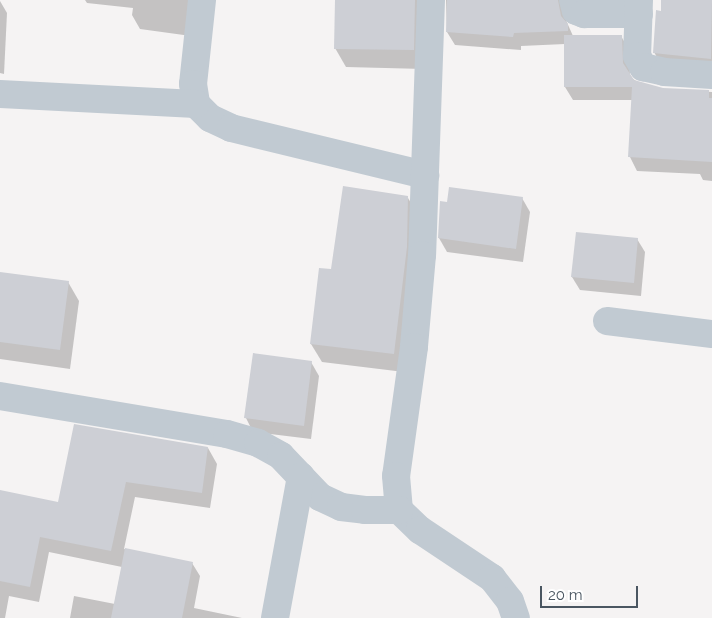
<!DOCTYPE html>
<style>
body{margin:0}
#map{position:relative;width:712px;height:618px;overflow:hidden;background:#f5f3f3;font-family:Raleway,sans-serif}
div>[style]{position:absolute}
.shadow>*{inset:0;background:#0003}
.building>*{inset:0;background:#cdcfd5}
.minor>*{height:28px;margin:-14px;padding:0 14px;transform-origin:14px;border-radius:14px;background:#c1cad2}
span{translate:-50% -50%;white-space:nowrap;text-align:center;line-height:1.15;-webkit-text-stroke:5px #fff;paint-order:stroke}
.scale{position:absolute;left:540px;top:586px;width:98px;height:22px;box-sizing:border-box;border:2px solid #4a5661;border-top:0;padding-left:6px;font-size:15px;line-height:18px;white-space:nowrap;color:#4a5661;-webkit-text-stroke:4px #fff;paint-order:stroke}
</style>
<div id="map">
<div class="shadow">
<i style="clip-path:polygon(85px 0,197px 0,191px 36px,140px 29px,132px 15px,133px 8px,87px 3px)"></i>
<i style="clip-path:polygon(337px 0,420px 0,424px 69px,346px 67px,335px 48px)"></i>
<i style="clip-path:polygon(446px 0,573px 0,565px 18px,573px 36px,621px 36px,629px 50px,630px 77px,639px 83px,663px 89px,712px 92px,712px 181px,703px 180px,700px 174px,637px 171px,630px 157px,633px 100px,573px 100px,565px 87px,565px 44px,521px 46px,521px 50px,455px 45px,447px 32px)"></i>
<i style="clip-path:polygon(662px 0,712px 0,712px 73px,662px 66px,654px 52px,662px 12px)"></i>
<i style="clip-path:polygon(0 1px,7px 13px,4px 74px,0 73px)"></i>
<i style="clip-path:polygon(408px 198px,419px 217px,404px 372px,322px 362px,311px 344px,332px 271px)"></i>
<i style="clip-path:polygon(522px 198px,530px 212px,523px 262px,447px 252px,439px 238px)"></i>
<i style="clip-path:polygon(637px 239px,645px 252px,641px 296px,580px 290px,572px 277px)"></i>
<i style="clip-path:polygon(0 273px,68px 282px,79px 301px,70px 369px,0 359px)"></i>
<i style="clip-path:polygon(311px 362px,319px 376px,311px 439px,253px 432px,246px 418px)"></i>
<i style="clip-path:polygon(208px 448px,217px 464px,210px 508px,135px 497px,124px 549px,192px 563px,200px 576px,194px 608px,242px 618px,70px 618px,74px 596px,115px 604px,122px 567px,49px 552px,39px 602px,9px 596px,5px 618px,0 618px,0 492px,59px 503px)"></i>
</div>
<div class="building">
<i style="clip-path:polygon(335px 0,415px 0,414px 50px,334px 49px)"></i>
<i style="clip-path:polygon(447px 0,558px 0,561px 16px,568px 24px,568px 31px,514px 33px,513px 37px,446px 32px)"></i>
<i style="clip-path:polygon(661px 0,712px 0,711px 59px,653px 53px,656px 10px,661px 11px)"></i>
<i style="clip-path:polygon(564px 35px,622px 35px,623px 63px,634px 80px,663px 88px,709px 90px,709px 98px,712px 98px,712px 162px,628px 157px,632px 87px,564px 87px)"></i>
<i style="clip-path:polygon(343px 186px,408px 196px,407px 247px,394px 354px,310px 344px,319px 268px,331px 269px)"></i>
<i style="clip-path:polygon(449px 187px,523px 197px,516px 249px,438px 238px,440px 201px,447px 202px)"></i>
<i style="clip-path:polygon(576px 232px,638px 238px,634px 283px,571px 277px)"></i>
<i style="clip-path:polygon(0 272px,69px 281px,60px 350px,0 342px)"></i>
<i style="clip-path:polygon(253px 353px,312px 361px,304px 426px,244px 418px)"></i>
<i style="clip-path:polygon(74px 424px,208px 447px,202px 493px,126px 482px,111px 551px,40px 537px,30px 587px,0 581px,0 490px,58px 502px)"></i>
<i style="clip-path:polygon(125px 548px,193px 562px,182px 618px,111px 618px)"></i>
</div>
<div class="minor">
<i style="left:202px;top:0;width:84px;rotate:96.1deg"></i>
<i style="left:193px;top:84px;width:20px;rotate:81deg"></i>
<i style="left:196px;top:104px;width:20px;rotate:45deg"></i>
<i style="left:210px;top:118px;width:23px;rotate:25deg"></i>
<i style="left:231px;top:128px;width:200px;rotate:13.6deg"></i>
<i style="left:431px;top:0;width:255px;rotate:92deg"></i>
<i style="left:422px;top:255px;width:92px;rotate:95deg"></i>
<i style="left:414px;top:347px;width:130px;rotate:97.9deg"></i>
<i style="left:396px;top:476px;width:34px;rotate:85deg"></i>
<i style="left:399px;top:510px;width:29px;rotate:44deg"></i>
<i style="left:420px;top:530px;width:87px;rotate:33.7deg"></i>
<i style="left:492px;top:578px;width:29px;rotate:52deg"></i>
<i style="left:510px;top:601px;width:18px;rotate:71deg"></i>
<i style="left:573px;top:0;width:11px;rotate:75deg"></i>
<i style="left:576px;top:11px;width:9px;rotate:21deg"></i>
<i style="left:584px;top:14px;width:55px"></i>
<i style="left:639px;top:0;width:56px;rotate:92deg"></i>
<i style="left:637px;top:56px;width:13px;rotate:61deg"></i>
<i style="left:643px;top:67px;width:22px;rotate:13deg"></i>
<i style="left:664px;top:72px;width:48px;rotate:3.6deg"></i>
<i style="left:0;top:94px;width:196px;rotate:2.9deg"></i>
<i style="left:607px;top:321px;width:106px;rotate:7.1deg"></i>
<i style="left:0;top:396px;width:230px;rotate:9.5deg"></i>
<i style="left:227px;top:434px;width:32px;rotate:16deg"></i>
<i style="left:258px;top:443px;width:26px;rotate:29deg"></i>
<i style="left:281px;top:456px;width:57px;rotate:46.4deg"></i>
<i style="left:320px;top:497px;width:23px;rotate:25deg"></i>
<i style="left:341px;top:507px;width:24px;rotate:7deg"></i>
<i style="left:365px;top:510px;width:34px"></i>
<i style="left:275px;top:618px;width:144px;rotate:-79.6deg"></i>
</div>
<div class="scale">20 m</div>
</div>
